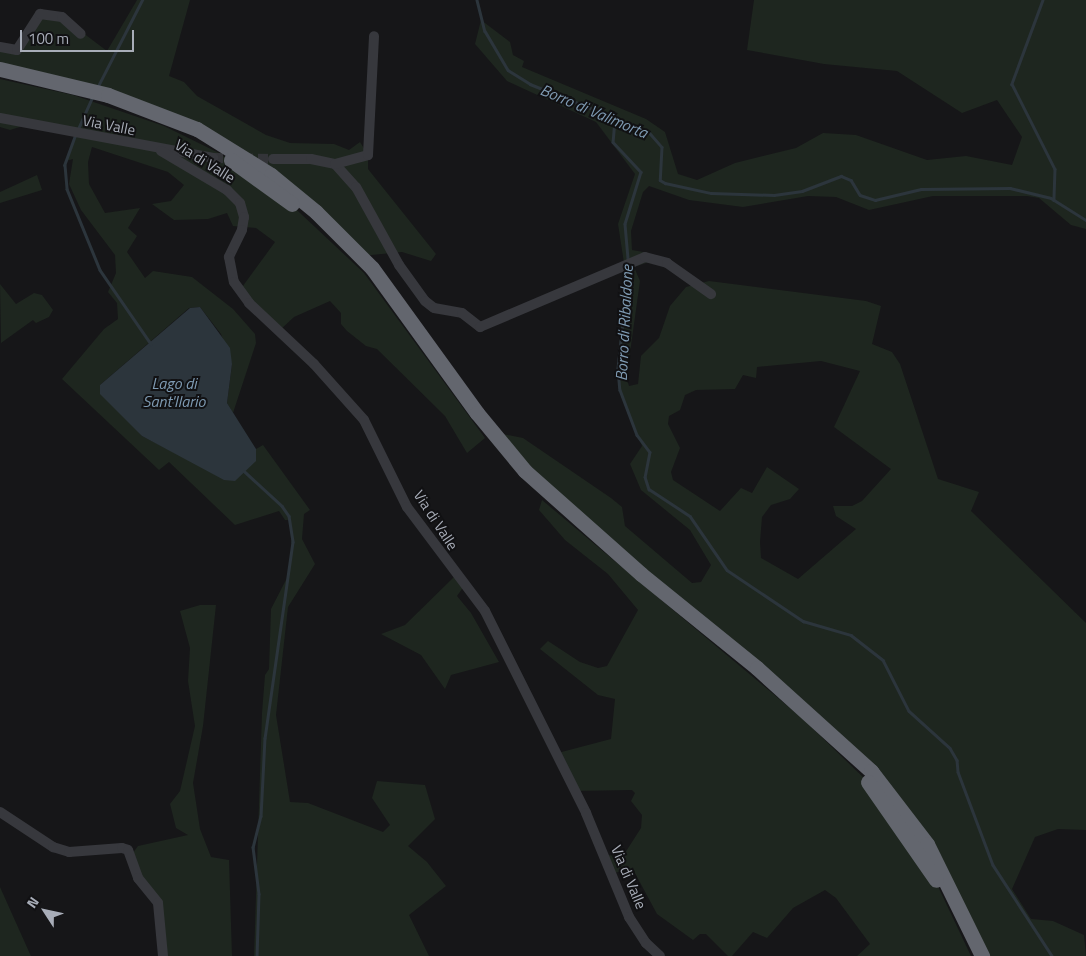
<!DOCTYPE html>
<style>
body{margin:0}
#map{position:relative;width:1086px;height:956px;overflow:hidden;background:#161618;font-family:"Titillium Web",sans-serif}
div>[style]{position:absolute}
.green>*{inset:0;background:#1e261f}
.water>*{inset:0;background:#2c353c}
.stream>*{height:2.5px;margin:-1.25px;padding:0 1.25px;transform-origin:1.25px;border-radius:1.25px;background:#2c353c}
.minor-tunnel>*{height:10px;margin-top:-5px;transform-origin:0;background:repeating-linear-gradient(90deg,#333438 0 10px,transparent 0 15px)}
.minor>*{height:10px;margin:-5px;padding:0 5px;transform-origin:5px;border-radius:5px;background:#37383d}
.highway>*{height:15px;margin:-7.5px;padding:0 7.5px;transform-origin:7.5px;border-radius:7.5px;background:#63666e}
span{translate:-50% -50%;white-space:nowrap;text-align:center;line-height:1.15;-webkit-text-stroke:4px #111113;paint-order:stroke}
.street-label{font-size:15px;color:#a8adb8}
.water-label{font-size:16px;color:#7f9bb3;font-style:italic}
.north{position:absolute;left:20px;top:886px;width:50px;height:50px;-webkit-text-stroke:4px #111113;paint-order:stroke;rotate:305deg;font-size:14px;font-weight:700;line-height:20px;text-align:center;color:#a8adb8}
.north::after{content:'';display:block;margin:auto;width:18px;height:22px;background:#a8adb8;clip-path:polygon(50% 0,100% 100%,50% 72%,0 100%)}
.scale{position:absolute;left:20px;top:30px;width:114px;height:22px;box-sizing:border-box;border:2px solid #a8adb8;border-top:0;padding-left:6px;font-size:15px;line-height:18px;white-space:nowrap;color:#a8adb8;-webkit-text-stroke:4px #111113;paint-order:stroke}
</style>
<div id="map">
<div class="green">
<i style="clip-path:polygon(137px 0,190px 0,169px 76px,184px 82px,197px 96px,266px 135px,290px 143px,334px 144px,349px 150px,360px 142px,368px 155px,368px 169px,436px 254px,431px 261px,402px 252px,361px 256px,345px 239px,197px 129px,0 69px,0 47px,17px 50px,40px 14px,62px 17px,107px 51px)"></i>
<i style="clip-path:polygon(evenodd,754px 0,1086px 0,1086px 229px,1071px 225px,1039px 198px,1027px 196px,933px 196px,869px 210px,836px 197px,808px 196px,743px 207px,689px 200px,649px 186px,643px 192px,631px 231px,632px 250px,649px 253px,649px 262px,634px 267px,640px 281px,628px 367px,624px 370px,629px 386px,638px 384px,641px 356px,659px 338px,670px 306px,686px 287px,709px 281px,866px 301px,881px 306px,872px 344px,892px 352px,900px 364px,938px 479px,979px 492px,971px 511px,1086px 623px,1086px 830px,1058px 829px,1035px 837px,1012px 889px,1031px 919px,1053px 921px,1084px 935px,1086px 956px,982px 956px,904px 810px,492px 432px,523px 438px,611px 498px,622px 507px,625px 526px,692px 583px,701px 582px,711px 565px,690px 530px,641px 490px,630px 464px,642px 446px,622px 396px,618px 372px,624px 263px,618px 224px,635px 174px,596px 122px,507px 81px,475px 44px,481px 20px,510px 42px,513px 55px,524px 61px,522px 67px,646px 119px,665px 132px,678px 174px,697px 180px,735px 163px,796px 148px,823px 133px,856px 135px,927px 160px,966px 156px,1012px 165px,1022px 137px,997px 100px,962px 113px,897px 71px,824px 64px,747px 50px,754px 0,821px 361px,860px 371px,834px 427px,891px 469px,862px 501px,852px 506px,833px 506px,836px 516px,856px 529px,798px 579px,761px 558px,760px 542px,762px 517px,771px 505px,790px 499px,799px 489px,767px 467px,752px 493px,741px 488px,720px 511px,673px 480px,671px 472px,680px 448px,668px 424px,669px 416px,680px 410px,685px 395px,696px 390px,735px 389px,743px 375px,756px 378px,757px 367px,821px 361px)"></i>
<i style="clip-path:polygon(0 79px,73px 95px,164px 126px,219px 153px,283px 197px,364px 273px,485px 438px,467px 453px,445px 416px,377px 349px,366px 346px,347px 331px,341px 324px,341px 313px,330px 301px,294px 317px,279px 331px,240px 290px,275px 242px,256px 228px,233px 226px,227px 213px,208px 219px,174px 220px,152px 204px,171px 201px,184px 185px,168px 172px,92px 147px,88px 162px,89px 184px,105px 213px,140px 208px,128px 228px,137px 236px,127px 252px,145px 278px,153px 271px,192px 277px,233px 309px,255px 334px,256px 343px,233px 413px,227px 403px,232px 364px,221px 334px,200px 307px,189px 308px,100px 385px,142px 436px,187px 459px,256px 461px,256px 449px,263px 445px,310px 510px,304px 514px,302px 539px,315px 564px,288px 607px,276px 715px,290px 802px,308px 803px,383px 832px,390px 825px,372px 798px,377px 781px,425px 785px,435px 819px,408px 846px,427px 862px,446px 886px,409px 915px,429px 956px,254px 956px,262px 713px,265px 675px,269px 669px,271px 609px,289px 574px,292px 556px,290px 520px,285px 520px,279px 511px,235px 525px,169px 462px,159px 470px,62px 379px,104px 329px,118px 319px,117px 303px,108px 292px,116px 273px,115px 255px,81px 210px,69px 184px,73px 159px,66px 161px,76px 135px,36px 122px,10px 130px,0 127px)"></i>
<i style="clip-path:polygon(37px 175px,42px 190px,0 203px,0 192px)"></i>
<i style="clip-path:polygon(0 284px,16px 304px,34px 293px,42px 295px,53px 310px,49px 317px,36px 323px,33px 320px,1px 343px)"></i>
<i style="clip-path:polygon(542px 500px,803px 719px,867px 781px,934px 878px,971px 956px,857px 956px,870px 944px,836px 898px,825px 890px,793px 908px,767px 938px,753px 932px,732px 956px,728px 956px,706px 934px,700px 934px,693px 940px,657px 914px,636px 875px,628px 869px,612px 874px,604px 855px,623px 856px,641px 828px,642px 815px,631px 801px,635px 793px,632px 790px,573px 791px,554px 754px,611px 739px,615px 699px,598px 695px,540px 649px,548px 641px,580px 662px,598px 668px,607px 666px,638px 610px,608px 574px,565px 540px,539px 510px)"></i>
<i style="clip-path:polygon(455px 576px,464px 586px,457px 596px,471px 613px,499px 662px,451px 675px,445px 689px,421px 655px,381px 634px,405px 625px)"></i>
<i style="clip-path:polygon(200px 605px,216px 605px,203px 726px,193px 783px,200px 829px,211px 857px,229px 860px,232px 956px,163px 956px,158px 903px,130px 857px,138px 846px,188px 835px,176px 828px,170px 804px,180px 791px,195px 726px,188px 681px,190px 648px,180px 611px)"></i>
<i style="clip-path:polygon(0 887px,30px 954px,31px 956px,0 956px)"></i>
</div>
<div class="water">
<i style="clip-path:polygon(200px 307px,230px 348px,232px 364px,227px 403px,256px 449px,256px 461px,235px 481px,224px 480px,142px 436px,100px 394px,100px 385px,190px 308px)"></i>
</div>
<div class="stream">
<i style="left:477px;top:0;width:32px;rotate:76deg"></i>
<i style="left:485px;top:31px;width:45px;rotate:59.5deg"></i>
<i style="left:508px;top:70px;width:26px;rotate:32deg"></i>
<i style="left:530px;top:84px;width:127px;rotate:21.7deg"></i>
<i style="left:648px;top:131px;width:21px;rotate:49deg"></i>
<i style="left:662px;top:147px;width:33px;rotate:93deg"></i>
<i style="left:660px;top:180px;width:6px;rotate:31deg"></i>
<i style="left:665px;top:183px;width:47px;rotate:12.3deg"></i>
<i style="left:711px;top:193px;width:63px;rotate:1.8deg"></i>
<i style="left:774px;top:195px;width:28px;rotate:-8deg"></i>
<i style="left:802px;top:191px;width:42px;rotate:-21deg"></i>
<i style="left:841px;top:176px;width:11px;rotate:22deg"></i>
<i style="left:851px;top:180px;width:17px;rotate:59deg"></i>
<i style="left:860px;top:195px;width:16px;rotate:18deg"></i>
<i style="left:875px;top:200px;width:47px;rotate:-13.4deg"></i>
<i style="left:921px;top:189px;width:89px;rotate:-0.6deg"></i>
<i style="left:1010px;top:188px;width:42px;rotate:13.7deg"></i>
<i style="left:1051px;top:198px;width:41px;rotate:32.2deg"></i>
<i style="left:1043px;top:0;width:90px;rotate:110.3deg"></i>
<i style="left:1012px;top:84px;width:95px;rotate:63.2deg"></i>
<i style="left:1055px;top:169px;width:31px;rotate:92deg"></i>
<i style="left:97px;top:88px;width:99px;rotate:-62.9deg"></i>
<i style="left:615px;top:120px;width:22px;rotate:95deg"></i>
<i style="left:613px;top:142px;width:41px;rotate:47deg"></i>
<i style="left:641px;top:172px;width:54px;rotate:107.1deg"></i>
<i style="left:625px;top:224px;width:38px;rotate:85deg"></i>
<i style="left:78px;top:129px;width:34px;rotate:-66deg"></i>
<i style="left:76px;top:134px;width:33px;rotate:110deg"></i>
<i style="left:65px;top:165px;width:24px;rotate:85deg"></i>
<i style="left:67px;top:189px;width:87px;rotate:67.8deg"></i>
<i style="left:100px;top:270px;width:90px;rotate:55.4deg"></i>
<i style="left:629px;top:267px;width:103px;rotate:96.2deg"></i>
<i style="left:618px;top:369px;width:21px;rotate:85deg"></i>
<i style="left:620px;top:390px;width:48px;rotate:69.3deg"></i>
<i style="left:637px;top:435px;width:21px;rotate:53deg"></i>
<i style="left:650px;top:452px;width:25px;rotate:101deg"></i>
<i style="left:645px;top:477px;width:13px;rotate:72deg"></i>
<i style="left:649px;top:489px;width:49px;rotate:33.4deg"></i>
<i style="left:690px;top:516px;width:65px;rotate:55.6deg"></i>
<i style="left:727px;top:570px;width:92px;rotate:33.9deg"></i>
<i style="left:803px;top:621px;width:50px;rotate:16.3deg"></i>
<i style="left:851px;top:635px;width:41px;rotate:38deg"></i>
<i style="left:883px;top:660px;width:57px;rotate:63deg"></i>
<i style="left:909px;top:711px;width:55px;rotate:42.1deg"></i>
<i style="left:950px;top:748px;width:14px;rotate:60deg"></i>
<i style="left:957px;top:760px;width:12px;rotate:85deg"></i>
<i style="left:958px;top:772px;width:99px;rotate:69.4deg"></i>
<i style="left:993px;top:865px;width:108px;rotate:57deg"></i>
<i style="left:244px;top:471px;width:52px;rotate:42.6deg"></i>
<i style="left:282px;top:506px;width:12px;rotate:55deg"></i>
<i style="left:289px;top:516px;width:26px;rotate:81deg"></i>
<i style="left:293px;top:542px;width:198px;rotate:98.1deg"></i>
<i style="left:265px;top:738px;width:78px;rotate:92.9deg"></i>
<i style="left:261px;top:816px;width:32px;rotate:104deg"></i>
<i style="left:253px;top:847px;width:47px;rotate:82.7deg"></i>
<i style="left:259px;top:894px;width:62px;rotate:91.8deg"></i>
</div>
<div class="minor-tunnel">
<i style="left:213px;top:158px;width:60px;rotate:1deg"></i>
</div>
<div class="minor">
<i style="left:0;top:47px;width:17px;rotate:10deg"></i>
<i style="left:17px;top:50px;width:43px;rotate:-57.4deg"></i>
<i style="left:40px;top:14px;width:22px;rotate:8deg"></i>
<i style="left:62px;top:17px;width:25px;rotate:42deg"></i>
<i style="left:0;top:118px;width:217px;rotate:10.6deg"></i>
<i style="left:161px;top:151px;width:77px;rotate:30.6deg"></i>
<i style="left:227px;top:190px;width:18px;rotate:45deg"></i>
<i style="left:240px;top:203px;width:15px;rotate:74deg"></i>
<i style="left:244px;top:217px;width:13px;rotate:99deg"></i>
<i style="left:242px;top:230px;width:30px;rotate:116deg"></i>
<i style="left:229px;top:257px;width:25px;rotate:79deg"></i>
<i style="left:234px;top:282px;width:26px;rotate:54deg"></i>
<i style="left:249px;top:303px;width:89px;rotate:43.2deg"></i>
<i style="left:314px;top:364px;width:75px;rotate:48.2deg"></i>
<i style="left:364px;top:420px;width:97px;rotate:63.7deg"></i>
<i style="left:407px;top:507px;width:130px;rotate:53.1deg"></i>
<i style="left:485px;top:611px;width:226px;rotate:63.4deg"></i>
<i style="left:586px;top:813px;width:113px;rotate:67.5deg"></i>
<i style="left:629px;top:917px;width:31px;rotate:57deg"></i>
<i style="left:646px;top:943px;width:19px;rotate:43deg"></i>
<i style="left:273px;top:159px;width:38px"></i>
<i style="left:311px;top:159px;width:25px;rotate:12deg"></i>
<i style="left:335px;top:164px;width:31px;rotate:48deg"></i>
<i style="left:356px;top:187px;width:89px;rotate:61.1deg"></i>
<i style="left:399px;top:265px;width:44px;rotate:54.2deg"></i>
<i style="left:425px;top:301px;width:11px;rotate:38deg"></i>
<i style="left:434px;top:308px;width:28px;rotate:10deg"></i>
<i style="left:462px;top:313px;width:23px;rotate:38deg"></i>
<i style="left:480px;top:327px;width:179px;rotate:-23deg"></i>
<i style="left:645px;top:257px;width:23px;rotate:15deg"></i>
<i style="left:667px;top:263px;width:54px;rotate:35.2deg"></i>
<i style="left:335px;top:164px;width:34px;rotate:-15deg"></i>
<i style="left:368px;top:155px;width:119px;rotate:-87.1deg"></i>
<i style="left:0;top:812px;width:64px;rotate:33.4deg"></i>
<i style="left:53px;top:847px;width:17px;rotate:17deg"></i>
<i style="left:69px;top:852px;width:53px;rotate:-4.3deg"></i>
<i style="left:122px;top:848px;width:6px;rotate:18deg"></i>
<i style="left:128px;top:850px;width:30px;rotate:70deg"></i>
<i style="left:138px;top:878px;width:32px;rotate:51deg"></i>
<i style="left:158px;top:903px;width:53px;rotate:84.6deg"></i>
</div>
<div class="highway">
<i style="left:0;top:69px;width:111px;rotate:13.5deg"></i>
<i style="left:108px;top:95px;width:95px;rotate:20.9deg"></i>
<i style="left:197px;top:129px;width:87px;rotate:31.9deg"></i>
<i style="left:271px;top:175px;width:58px;rotate:39.4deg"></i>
<i style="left:316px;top:212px;width:79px;rotate:45deg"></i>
<i style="left:372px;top:268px;width:179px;rotate:54.1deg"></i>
<i style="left:477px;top:413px;width:75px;rotate:50.4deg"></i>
<i style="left:525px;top:471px;width:155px;rotate:41.6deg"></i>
<i style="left:641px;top:574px;width:149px;rotate:39deg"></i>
<i style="left:757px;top:668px;width:154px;rotate:42.1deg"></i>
<i style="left:871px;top:771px;width:92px;rotate:52.5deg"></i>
<i style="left:927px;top:844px;width:125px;rotate:63.8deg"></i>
<i style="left:231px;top:160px;width:75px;rotate:35.8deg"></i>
<i style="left:868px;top:782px;width:119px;rotate:55.2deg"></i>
</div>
<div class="street-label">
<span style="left:109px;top:125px;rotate:11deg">Via Valle</span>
<span style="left:205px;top:161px;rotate:32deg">Via di Valle</span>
<span style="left:436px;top:520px;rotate:57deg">Via di Valle</span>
<span style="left:629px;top:877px;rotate:67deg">Via di Valle</span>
</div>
<div class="water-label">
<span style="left:594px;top:111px;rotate:23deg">Borro di Valimorta</span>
<span style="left:624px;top:323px;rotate:-87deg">Borro di Ribaldone</span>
<span style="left:174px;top:392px">Lago di<br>Sant'Ilario</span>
</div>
<div class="north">N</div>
<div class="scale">100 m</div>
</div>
